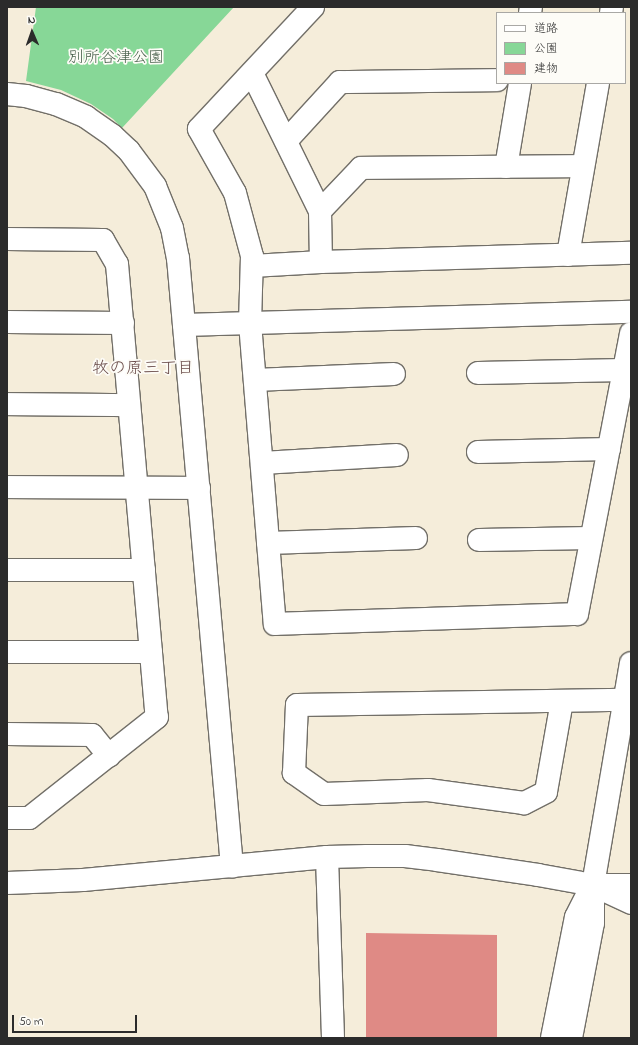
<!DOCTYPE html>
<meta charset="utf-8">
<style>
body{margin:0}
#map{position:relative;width:638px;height:1045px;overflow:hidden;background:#f5edda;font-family:"Indie Flower","Klee One",sans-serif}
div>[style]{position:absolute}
.green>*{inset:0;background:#87d797}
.building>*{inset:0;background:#df8a85}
.roads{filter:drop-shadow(1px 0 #726f68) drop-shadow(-1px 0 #726f68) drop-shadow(0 1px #726f68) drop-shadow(0 -1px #726f68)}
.minor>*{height:22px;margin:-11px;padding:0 11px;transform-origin:11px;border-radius:11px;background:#fff}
span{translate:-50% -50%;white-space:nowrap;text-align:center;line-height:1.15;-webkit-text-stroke:3.5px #fdfcf7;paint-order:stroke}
.park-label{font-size:16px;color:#475f4b}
.neighbourhood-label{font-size:17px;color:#6a4c4a}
.frame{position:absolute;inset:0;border:8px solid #2b2b2b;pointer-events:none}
.legend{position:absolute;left:496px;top:12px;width:130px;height:72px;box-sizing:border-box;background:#fdfcf7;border:1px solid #a9a8a5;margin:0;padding:5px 7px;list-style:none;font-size:12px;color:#2b2b2b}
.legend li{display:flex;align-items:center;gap:8px;height:20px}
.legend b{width:20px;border:1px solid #a9a8a5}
.north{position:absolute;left:12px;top:12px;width:40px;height:40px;-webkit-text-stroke:3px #fdfcf7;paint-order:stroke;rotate:358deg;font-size:11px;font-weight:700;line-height:16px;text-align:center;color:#2b2b2b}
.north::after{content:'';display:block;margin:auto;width:14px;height:18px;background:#2b2b2b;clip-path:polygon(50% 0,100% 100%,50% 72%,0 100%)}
.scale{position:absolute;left:12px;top:1015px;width:125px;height:18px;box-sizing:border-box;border:2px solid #2b2b2b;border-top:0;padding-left:5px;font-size:12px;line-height:14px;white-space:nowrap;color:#2b2b2b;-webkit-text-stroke:3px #fdfcf7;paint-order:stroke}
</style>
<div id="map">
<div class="green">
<i style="clip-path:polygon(36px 7px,234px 7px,122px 128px,113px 119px,91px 104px,61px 90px,26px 81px)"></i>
</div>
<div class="building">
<i style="clip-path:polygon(366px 933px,497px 935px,497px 1038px,366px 1038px)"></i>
</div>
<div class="roads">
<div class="minor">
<i style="left:313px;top:7px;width:167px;rotate:133.1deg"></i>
<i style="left:199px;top:129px;width:73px;rotate:60.6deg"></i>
<i style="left:235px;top:193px;width:65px;rotate:74.9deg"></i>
<i style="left:252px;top:256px;width:67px;rotate:91.7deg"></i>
<i style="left:250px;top:323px;width:302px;rotate:85.3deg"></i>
<i style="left:275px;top:624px;width:302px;rotate:-1.9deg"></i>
<i style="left:577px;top:614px;width:286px;rotate:-79.1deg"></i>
<i style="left:530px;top:13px;width:6px;rotate:-81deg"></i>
<i style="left:611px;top:13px;width:6px;rotate:-81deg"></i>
<i style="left:252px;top:73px;width:154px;rotate:63.8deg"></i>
<i style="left:7px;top:94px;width:19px;rotate:6deg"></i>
<i style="left:26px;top:96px;width:31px;rotate:15deg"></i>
<i style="left:56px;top:104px;width:33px;rotate:23deg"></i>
<i style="left:86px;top:117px;width:32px;rotate:35deg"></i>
<i style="left:112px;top:135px;width:23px;rotate:43deg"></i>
<i style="left:129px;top:151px;width:44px;rotate:53.4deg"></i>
<i style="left:155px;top:186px;width:45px;rotate:68deg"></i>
<i style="left:172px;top:228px;width:31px;rotate:79deg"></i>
<i style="left:178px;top:258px;width:611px;rotate:84.93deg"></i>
<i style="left:286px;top:141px;width:80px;rotate:-47.5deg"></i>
<i style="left:340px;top:82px;width:157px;rotate:-0.7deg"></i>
<i style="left:583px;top:166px;width:222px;rotate:179.5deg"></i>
<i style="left:361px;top:168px;width:59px;rotate:133.6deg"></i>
<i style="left:320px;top:211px;width:51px;rotate:88.9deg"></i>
<i style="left:321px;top:262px;width:310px;rotate:-1.7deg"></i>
<i style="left:506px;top:167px;width:85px;rotate:-80.5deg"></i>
<i style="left:7px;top:239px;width:96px;rotate:0.6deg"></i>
<i style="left:103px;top:240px;width:28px;rotate:60deg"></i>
<i style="left:117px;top:264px;width:455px;rotate:85deg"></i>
<i style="left:157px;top:717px;width:163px;rotate:141.7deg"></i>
<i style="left:29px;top:818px;width:22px;rotate:180deg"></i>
<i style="left:568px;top:255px;width:175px;rotate:-80.1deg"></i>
<i style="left:252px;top:266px;width:69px;rotate:-3.3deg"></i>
<i style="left:7px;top:322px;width:116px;rotate:0.5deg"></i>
<i style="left:184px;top:325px;width:447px;rotate:-1.7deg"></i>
<i style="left:478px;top:373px;width:146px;rotate:-1.2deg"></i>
<i style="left:255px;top:380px;width:139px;rotate:-2.5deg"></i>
<i style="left:7px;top:404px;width:122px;rotate:0.5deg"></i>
<i style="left:478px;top:452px;width:131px;rotate:-1.3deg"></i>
<i style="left:262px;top:463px;width:135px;rotate:-3.4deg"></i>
<i style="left:7px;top:487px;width:192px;rotate:0.3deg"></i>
<i style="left:479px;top:540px;width:112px;rotate:-1deg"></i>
<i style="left:268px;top:543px;width:148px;rotate:-1.9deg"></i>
<i style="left:7px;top:570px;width:137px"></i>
<i style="left:7px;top:652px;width:144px"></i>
<i style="left:562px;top:701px;width:92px;rotate:100deg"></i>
<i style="left:546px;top:792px;width:25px;rotate:153deg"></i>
<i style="left:524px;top:803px;width:97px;rotate:-172.3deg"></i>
<i style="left:428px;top:790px;width:104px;rotate:177.8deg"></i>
<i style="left:324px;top:794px;width:37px;rotate:-145deg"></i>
<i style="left:294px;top:773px;width:68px;rotate:-87.5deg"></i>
<i style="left:297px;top:705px;width:328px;rotate:-0.9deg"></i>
<i style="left:7px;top:734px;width:85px;rotate:0.7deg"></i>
<i style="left:92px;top:735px;width:27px;rotate:51deg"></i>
<i style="left:327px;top:857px;width:181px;rotate:88.1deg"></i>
<i style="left:7px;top:883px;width:76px;rotate:-2.3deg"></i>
<i style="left:83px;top:880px;width:245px;rotate:-5.4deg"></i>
<i style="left:327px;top:857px;width:40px;rotate:-1.4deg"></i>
<i style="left:367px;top:856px;width:38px"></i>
<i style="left:405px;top:856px;width:32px;rotate:7deg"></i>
<i style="left:437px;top:860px;width:102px;rotate:8.4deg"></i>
<i style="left:538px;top:875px;width:56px;rotate:10.3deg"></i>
<i style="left:593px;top:885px;width:38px"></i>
<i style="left:597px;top:887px;width:38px;rotate:25deg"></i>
<i style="left:552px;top:1038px;width:123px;rotate:-78.8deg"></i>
<i style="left:576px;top:917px;width:33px;rotate:-63deg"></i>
<i style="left:571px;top:1038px;width:117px;rotate:-79.2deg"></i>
<i style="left:593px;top:923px;width:38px;rotate:-90deg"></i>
<i style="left:593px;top:885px;width:225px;rotate:-80.3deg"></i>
</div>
</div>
<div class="park-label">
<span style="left:116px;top:58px">別所谷津公園</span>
</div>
<div class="neighbourhood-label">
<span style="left:143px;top:369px">牧の原三丁目</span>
</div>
<div class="frame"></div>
<ul class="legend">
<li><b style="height:5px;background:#fff"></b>道路</li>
<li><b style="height:11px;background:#87d797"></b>公園</li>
<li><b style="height:11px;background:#df8a85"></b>建物</li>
</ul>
<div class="north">N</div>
<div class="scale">50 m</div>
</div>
